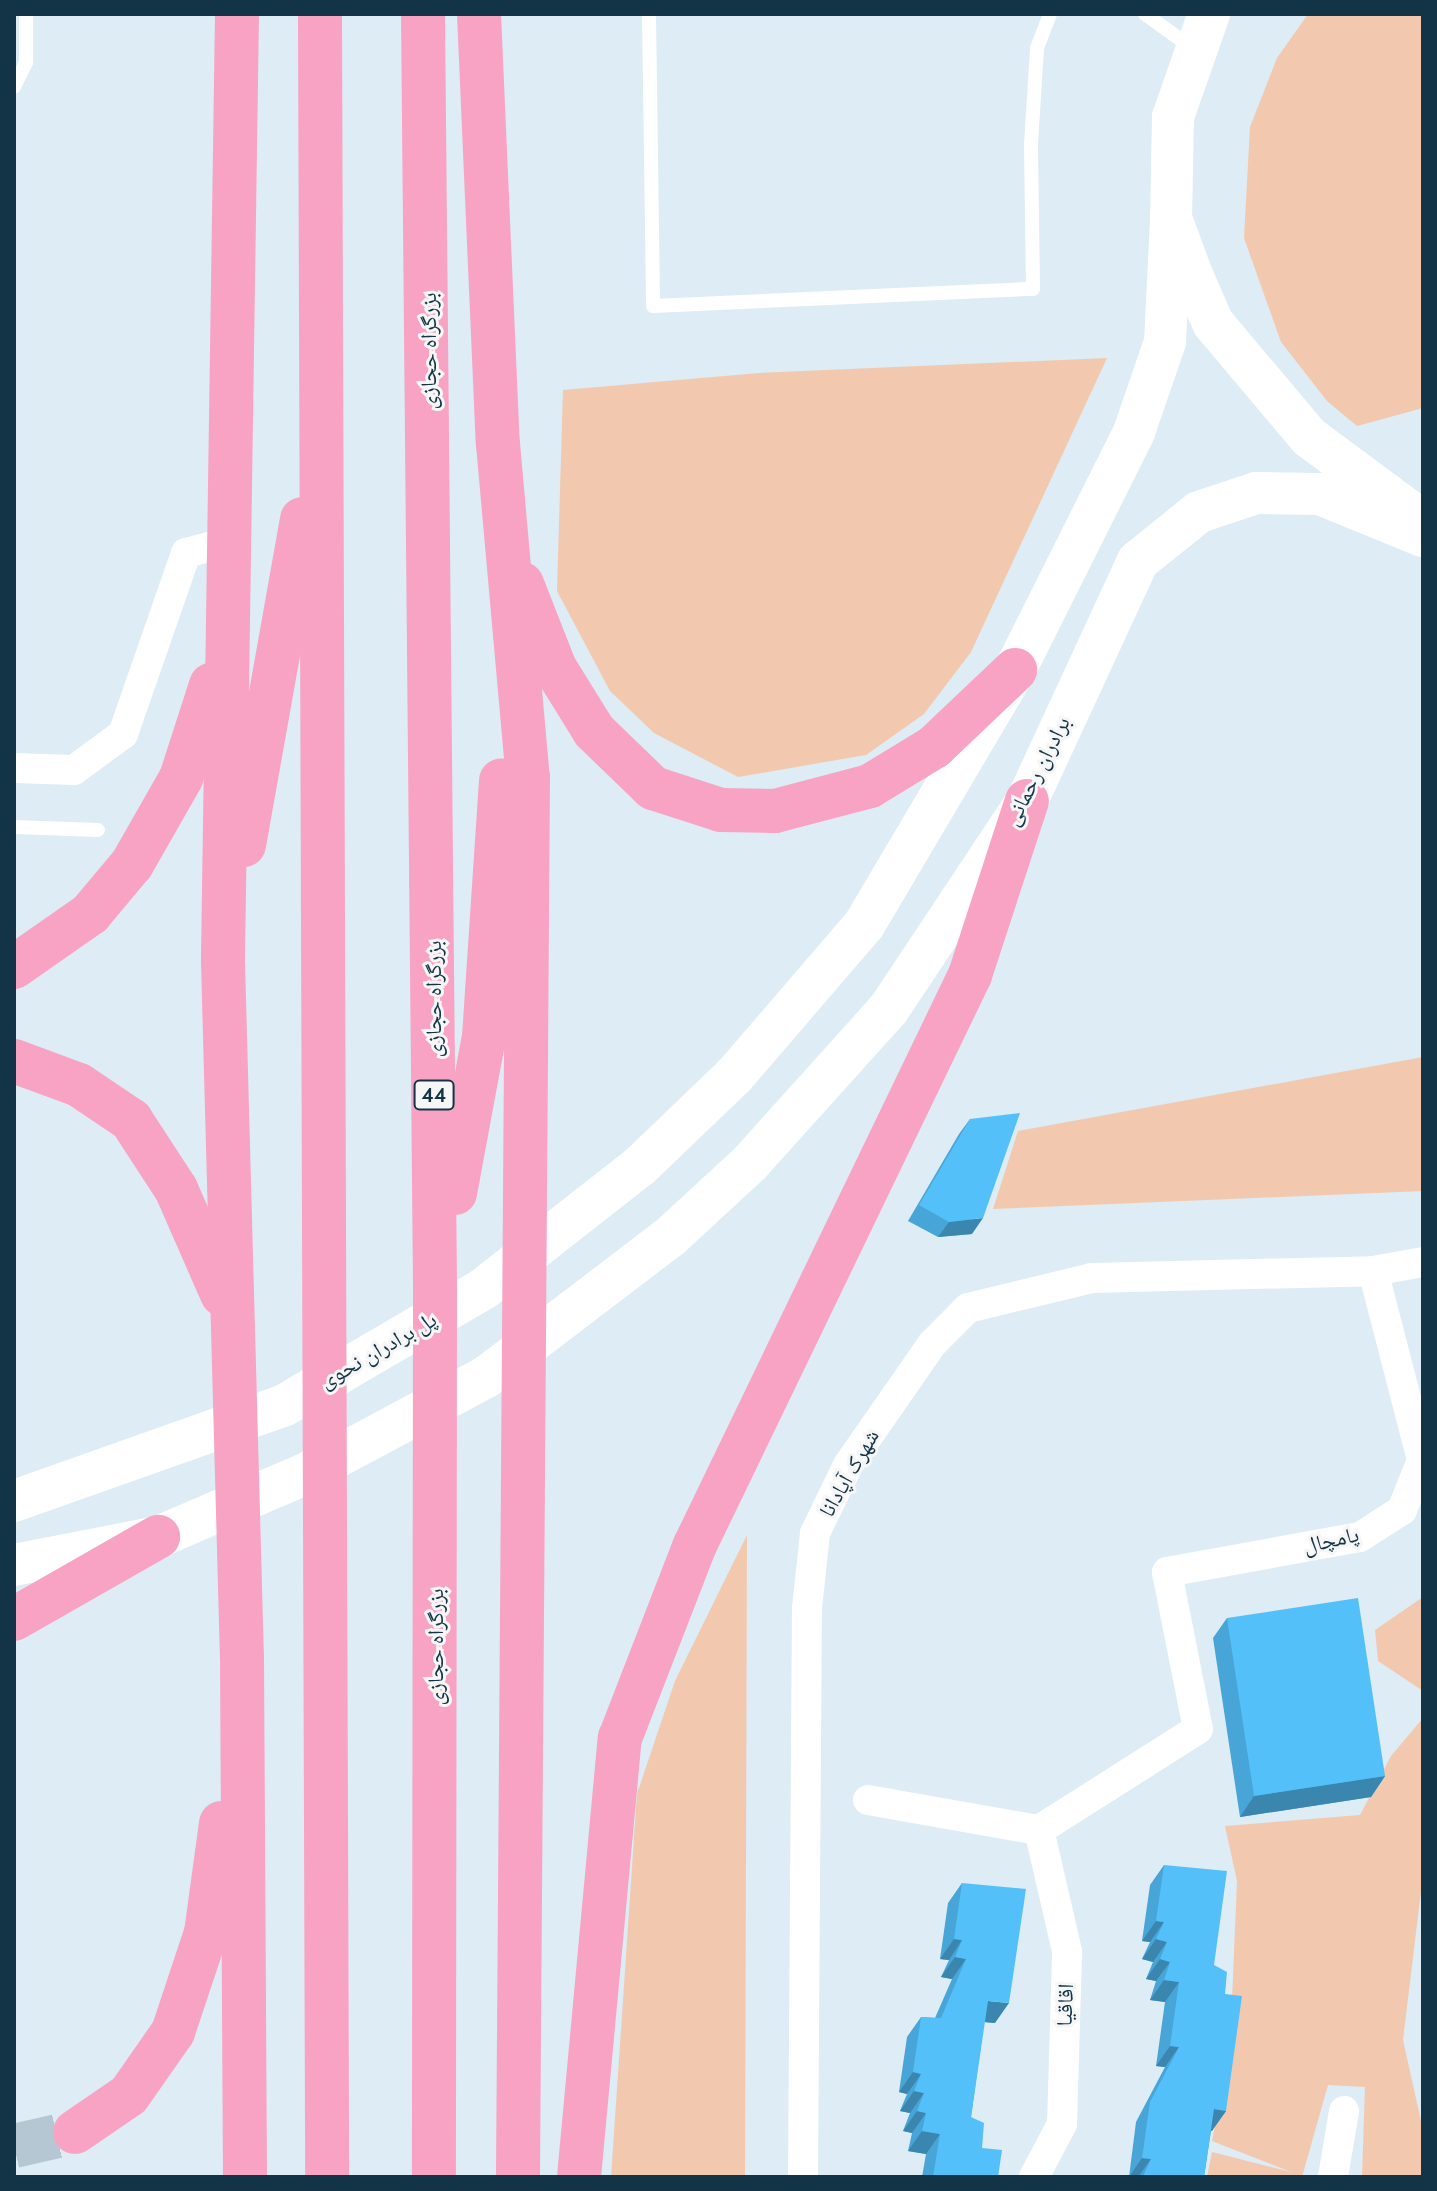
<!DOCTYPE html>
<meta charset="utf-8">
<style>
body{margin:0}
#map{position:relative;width:1437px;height:2191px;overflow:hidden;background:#ddecf5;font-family:Cabin,"Noto Naskh Arabic",sans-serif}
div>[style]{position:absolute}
.green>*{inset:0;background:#f2c9ae}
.highway-tunnel>*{height:44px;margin-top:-22px;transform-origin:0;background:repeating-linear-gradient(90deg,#b4c7d2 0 44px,transparent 0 66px)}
.lane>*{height:14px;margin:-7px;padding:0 7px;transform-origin:7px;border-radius:7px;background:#fff}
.street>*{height:30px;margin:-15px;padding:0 15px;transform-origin:15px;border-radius:15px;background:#fff}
.secondary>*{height:42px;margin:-21px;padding:0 21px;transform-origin:21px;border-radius:21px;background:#fff}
.highway>*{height:44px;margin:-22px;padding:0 22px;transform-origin:22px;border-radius:22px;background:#f8a3c3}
.wall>*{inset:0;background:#48a5d7}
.shaded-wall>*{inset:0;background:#3b86af}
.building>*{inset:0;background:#54c0fa}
span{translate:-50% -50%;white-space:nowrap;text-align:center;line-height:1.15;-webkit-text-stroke:6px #f6f6f6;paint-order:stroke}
.shield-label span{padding:2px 6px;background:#f6f6f6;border:2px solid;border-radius:6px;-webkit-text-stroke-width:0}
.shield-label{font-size:20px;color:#123446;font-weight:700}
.street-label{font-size:22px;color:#123446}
.frame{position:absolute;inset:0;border:16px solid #123446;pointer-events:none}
</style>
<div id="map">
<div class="green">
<i style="clip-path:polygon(1308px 14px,1423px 14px,1423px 408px,1357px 426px,1327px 401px,1281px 342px,1244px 238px,1250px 127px,1277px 58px)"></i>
<i style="clip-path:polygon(1107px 358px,971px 652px,924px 714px,866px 755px,738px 777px,654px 733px,610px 691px,557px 591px,563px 390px,759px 373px)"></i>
<i style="clip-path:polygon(1423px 1057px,1423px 1191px,993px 1209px,1018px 1131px)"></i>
<i style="clip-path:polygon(747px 1535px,745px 2177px,611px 2177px,637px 1794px,675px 1681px)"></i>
<i style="clip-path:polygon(1423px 1597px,1423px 1691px,1378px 1661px,1375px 1630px)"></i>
<i style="clip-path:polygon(1423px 1718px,1423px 1875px,1403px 2040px,1423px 2130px,1423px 2177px,1362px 2177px,1365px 2087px,1328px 2085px,1302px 2177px,1207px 2177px,1212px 2152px,1291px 2172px,1212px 2141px,1230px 2047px,1237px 1881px,1225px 1826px,1360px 1815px,1391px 1756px)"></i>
</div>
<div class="highway-tunnel">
<i style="left:14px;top:2146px;width:63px;rotate:-12.9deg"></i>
</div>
<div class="lane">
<i style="left:649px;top:14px;width:292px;rotate:89.2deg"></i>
<i style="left:653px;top:306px;width:380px;rotate:-2.6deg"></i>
<i style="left:1033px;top:289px;width:145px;rotate:-90.8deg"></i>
<i style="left:1031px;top:144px;width:96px;rotate:-86.4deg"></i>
<i style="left:1037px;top:48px;width:36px;rotate:-69deg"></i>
<i style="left:1145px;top:14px;width:57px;rotate:35.7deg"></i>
<i style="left:14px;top:87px;width:28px;rotate:-64deg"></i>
<i style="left:26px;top:62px;width:48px;rotate:-90deg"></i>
<i style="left:14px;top:827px;width:84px;rotate:2deg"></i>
</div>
<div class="street">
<i style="left:14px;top:768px;width:60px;rotate:1.9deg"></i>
<i style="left:74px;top:770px;width:61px;rotate:-36.3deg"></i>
<i style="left:123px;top:734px;width:192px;rotate:-70.8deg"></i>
<i style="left:186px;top:553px;width:47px;rotate:-14.9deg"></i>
<i style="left:868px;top:1800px;width:174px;rotate:10deg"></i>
<i style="left:1039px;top:1830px;width:188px;rotate:-32.4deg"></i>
<i style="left:1198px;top:1729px;width:160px;rotate:-101.2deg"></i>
<i style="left:1167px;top:1572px;width:196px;rotate:-10.3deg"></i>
<i style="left:1360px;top:1537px;width:50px;rotate:-32.7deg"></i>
<i style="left:1402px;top:1510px;width:54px;rotate:-68.2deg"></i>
<i style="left:1422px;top:1460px;width:195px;rotate:-104.5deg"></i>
<i style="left:803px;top:2177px;width:569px;rotate:-89.6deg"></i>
<i style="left:807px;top:1608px;width:75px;rotate:-83.9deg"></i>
<i style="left:815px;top:1533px;width:76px;rotate:-64.1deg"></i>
<i style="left:848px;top:1465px;width:147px;rotate:-55.2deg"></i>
<i style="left:932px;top:1344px;width:51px;rotate:-45deg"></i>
<i style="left:968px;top:1308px;width:128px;rotate:-13.6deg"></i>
<i style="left:1092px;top:1278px;width:281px;rotate:-1.4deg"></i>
<i style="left:1373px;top:1271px;width:51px;rotate:-10.2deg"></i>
<i style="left:1034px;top:2177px;width:60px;rotate:-62.2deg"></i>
<i style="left:1062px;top:2124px;width:173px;rotate:-88.3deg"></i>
<i style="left:1067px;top:1951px;width:124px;rotate:-103deg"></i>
<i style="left:1333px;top:2177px;width:67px;rotate:-80.5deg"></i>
</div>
<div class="secondary">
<i style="left:1209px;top:14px;width:109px;rotate:109.3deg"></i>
<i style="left:1173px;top:117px;width:101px;rotate:91.1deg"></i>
<i style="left:1171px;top:218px;width:61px;rotate:69.8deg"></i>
<i style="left:1192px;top:275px;width:52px;rotate:66.4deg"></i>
<i style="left:1213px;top:323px;width:149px;rotate:49.9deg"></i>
<i style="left:1309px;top:437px;width:138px;rotate:36.5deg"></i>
<i style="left:14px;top:1501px;width:285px;rotate:-19.5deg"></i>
<i style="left:283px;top:1406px;width:232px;rotate:-30.3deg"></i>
<i style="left:483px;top:1289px;width:199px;rotate:-38.1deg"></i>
<i style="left:640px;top:1166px;width:130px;rotate:-43.8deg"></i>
<i style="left:734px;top:1076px;width:199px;rotate:-49.3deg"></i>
<i style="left:864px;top:925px;width:296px;rotate:-59.4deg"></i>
<i style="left:1015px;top:670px;width:266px;rotate:-63.4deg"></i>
<i style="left:1134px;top:432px;width:95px;rotate:-71deg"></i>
<i style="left:1165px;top:342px;width:124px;rotate:-87.2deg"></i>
<i style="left:14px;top:1565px;width:147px;rotate:-11deg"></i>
<i style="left:158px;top:1537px;width:160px;rotate:-23.2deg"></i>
<i style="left:305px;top:1474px;width:205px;rotate:-28.2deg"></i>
<i style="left:486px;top:1377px;width:233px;rotate:-37.3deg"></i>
<i style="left:671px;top:1236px;width:108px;rotate:-42.7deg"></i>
<i style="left:750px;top:1163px;width:206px;rotate:-48deg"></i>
<i style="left:888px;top:1010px;width:251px;rotate:-56.4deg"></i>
<i style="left:1027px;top:801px;width:264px;rotate:-65.2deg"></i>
<i style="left:1138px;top:561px;width:78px;rotate:-38.8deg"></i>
<i style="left:1199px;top:512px;width:60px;rotate:-18.4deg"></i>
<i style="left:1256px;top:493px;width:64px;rotate:0.9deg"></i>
<i style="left:1320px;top:494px;width:111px;rotate:22.2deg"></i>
</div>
<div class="highway">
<i style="left:237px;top:14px;width:948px;rotate:90.85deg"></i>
<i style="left:223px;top:962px;width:696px;rotate:88.44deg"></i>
<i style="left:242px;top:1658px;width:519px;rotate:89.67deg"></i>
<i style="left:320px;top:14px;width:2163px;rotate:89.81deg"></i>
<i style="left:423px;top:14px;width:1284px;rotate:89.46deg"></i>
<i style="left:435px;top:1298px;width:879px;rotate:90.07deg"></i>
<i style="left:479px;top:14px;width:430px;rotate:87.5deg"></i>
<i style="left:498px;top:444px;width:334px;rotate:84.9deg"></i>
<i style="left:528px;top:777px;width:1400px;rotate:90.41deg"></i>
<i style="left:522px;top:584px;width:90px;rotate:68.6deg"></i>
<i style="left:555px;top:668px;width:74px;rotate:58.2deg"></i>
<i style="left:594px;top:731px;width:82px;rotate:44deg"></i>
<i style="left:653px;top:788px;width:71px;rotate:17.9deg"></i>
<i style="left:721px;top:810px;width:54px;rotate:1.1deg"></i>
<i style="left:775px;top:811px;width:98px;rotate:-14.7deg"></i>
<i style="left:870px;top:786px;width:75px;rotate:-31.4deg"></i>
<i style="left:934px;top:747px;width:112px;rotate:-43.5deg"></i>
<i style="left:244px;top:845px;width:331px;rotate:-79.9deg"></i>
<i style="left:14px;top:967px;width:93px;rotate:-34.9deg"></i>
<i style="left:90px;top:914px;width:65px;rotate:-50deg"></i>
<i style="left:132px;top:864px;width:99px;rotate:-60.3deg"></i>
<i style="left:181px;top:778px;width:98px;rotate:-72.1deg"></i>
<i style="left:14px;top:1061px;width:69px;rotate:20.3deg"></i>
<i style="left:79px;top:1085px;width:63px;rotate:33.9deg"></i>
<i style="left:131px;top:1120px;width:82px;rotate:56.9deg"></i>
<i style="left:176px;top:1189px;width:115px;rotate:66.3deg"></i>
<i style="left:455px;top:1193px;width:159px;rotate:-79.5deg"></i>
<i style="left:484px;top:1037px;width:257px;rotate:-86.2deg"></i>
<i style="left:14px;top:1619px;width:166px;rotate:-29.7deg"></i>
<i style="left:75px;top:2132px;width:65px;rotate:-34.4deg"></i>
<i style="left:129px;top:2095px;width:77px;rotate:-55.1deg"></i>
<i style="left:173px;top:2032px;width:104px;rotate:-71.6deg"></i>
<i style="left:206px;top:1933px;width:111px;rotate:-82.2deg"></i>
<i style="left:579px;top:2177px;width:441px;rotate:-84.7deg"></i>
<i style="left:620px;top:1738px;width:207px;rotate:-68.8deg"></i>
<i style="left:695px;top:1545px;width:633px;rotate:-64.24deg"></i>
<i style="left:970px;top:975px;width:183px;rotate:-71.9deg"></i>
</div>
<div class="wall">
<i style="clip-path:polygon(970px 1119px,972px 1234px,938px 1237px,908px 1221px,959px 1134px)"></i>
<i style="clip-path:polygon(1227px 1618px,1385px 1776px,1371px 1797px,1240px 1817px,1213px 1638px)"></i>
<i style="clip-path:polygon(1164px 1865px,1214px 1965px,1225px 1994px,1226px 2111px,1211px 2131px,1204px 2177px,1129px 2177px,1136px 2122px,1165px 2067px,1156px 2066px,1165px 2002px,1150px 2000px,1156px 1981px,1146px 1979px,1153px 1962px,1142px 1959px,1150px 1942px,1142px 1941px,1150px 1885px)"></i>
<i style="clip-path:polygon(962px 1883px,995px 2023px,984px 2022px,971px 2117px,982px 2148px,998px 2177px,922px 2177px,926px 2154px,908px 2151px,912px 2133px,903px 2131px,910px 2113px,900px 2111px,907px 2094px,899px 2092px,907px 2037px,921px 2017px,935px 2018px,952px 1979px,941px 1977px,949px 1960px,940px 1959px,948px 1903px)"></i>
</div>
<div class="shaded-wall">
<i style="clip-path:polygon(983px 1218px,972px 1234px,938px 1237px,949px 1222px)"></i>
<i style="clip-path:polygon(1385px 1776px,1371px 1797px,1240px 1817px,1254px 1796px)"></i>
<i style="clip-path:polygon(1156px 1921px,1164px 1922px,1150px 1942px,1142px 1941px)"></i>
<i style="clip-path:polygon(954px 1939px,962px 1940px,949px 1960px,940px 1959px)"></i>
<i style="clip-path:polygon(1156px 1939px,1167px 1942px,1153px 1962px,1142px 1959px)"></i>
<i style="clip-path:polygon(955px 1957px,966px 1959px,952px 1979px,941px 1977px)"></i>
<i style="clip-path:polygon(1160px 1959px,1170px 1962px,1156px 1981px,1146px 1979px)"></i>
<i style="clip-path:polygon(1164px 1980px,1179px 1982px,1165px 2002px,1150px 2000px)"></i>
<i style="clip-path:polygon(988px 2001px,1009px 2003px,995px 2023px,974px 2021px)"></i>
<i style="clip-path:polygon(1170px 2046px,1179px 2047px,1165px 2067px,1156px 2066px)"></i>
<i style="clip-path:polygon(913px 2072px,921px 2074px,907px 2094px,899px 2092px)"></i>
<i style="clip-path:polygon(914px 2091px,924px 2093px,910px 2113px,900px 2111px)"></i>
<i style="clip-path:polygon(1214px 2109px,1226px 2111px,1212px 2131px,1200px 2129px)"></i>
<i style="clip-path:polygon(917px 2111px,926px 2113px,912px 2133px,903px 2131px)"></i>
<i style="clip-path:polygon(922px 2131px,940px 2134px,926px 2154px,908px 2151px)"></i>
<i style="clip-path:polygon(1142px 2158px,1151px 2159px,1138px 2177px,1129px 2177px)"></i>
</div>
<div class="building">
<i style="clip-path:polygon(1020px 1113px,983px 1218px,949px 1222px,919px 1205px,970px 1119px)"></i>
<i style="clip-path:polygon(1358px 1598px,1385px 1776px,1254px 1796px,1227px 1618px)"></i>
<i style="clip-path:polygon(1164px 1865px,1227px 1871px,1214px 1965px,1227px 1972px,1225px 1994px,1242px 1996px,1226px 2111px,1214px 2109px,1204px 2177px,1143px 2176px,1151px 2159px,1142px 2158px,1150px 2102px,1179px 2047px,1170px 2046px,1179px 1982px,1164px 1980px,1170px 1962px,1160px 1959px,1167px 1942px,1156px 1939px,1164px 1922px,1156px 1921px)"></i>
<i style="clip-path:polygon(962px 1883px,1026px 1889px,1009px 2003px,988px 2001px,971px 2117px,984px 2123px,982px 2148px,1002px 2150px,998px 2177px,933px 2177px,940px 2134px,922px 2131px,926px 2113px,917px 2111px,924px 2093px,914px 2091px,921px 2074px,913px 2072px,921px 2017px,941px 2018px,966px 1959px,955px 1957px,962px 1940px,954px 1939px)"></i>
</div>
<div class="shield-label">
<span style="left:434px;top:1095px">44</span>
</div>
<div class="street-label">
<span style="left:429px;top:351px;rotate:-90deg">بزرگراه حجازی</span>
<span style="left:1037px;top:771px;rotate:-63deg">برادران رحمانی</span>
<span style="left:434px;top:999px;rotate:-90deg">بزرگراه حجازی</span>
<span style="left:378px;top:1350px;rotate:-30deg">پل برادران نحوی</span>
<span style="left:849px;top:1473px;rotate:-60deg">شهرک آپادانا</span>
<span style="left:1331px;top:1540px;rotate:-13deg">پامچال</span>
<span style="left:436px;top:1647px;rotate:-90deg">بزرگراه حجازی</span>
<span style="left:1065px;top:2005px;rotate:-88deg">اقاقیا</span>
</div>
<div class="frame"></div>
</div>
